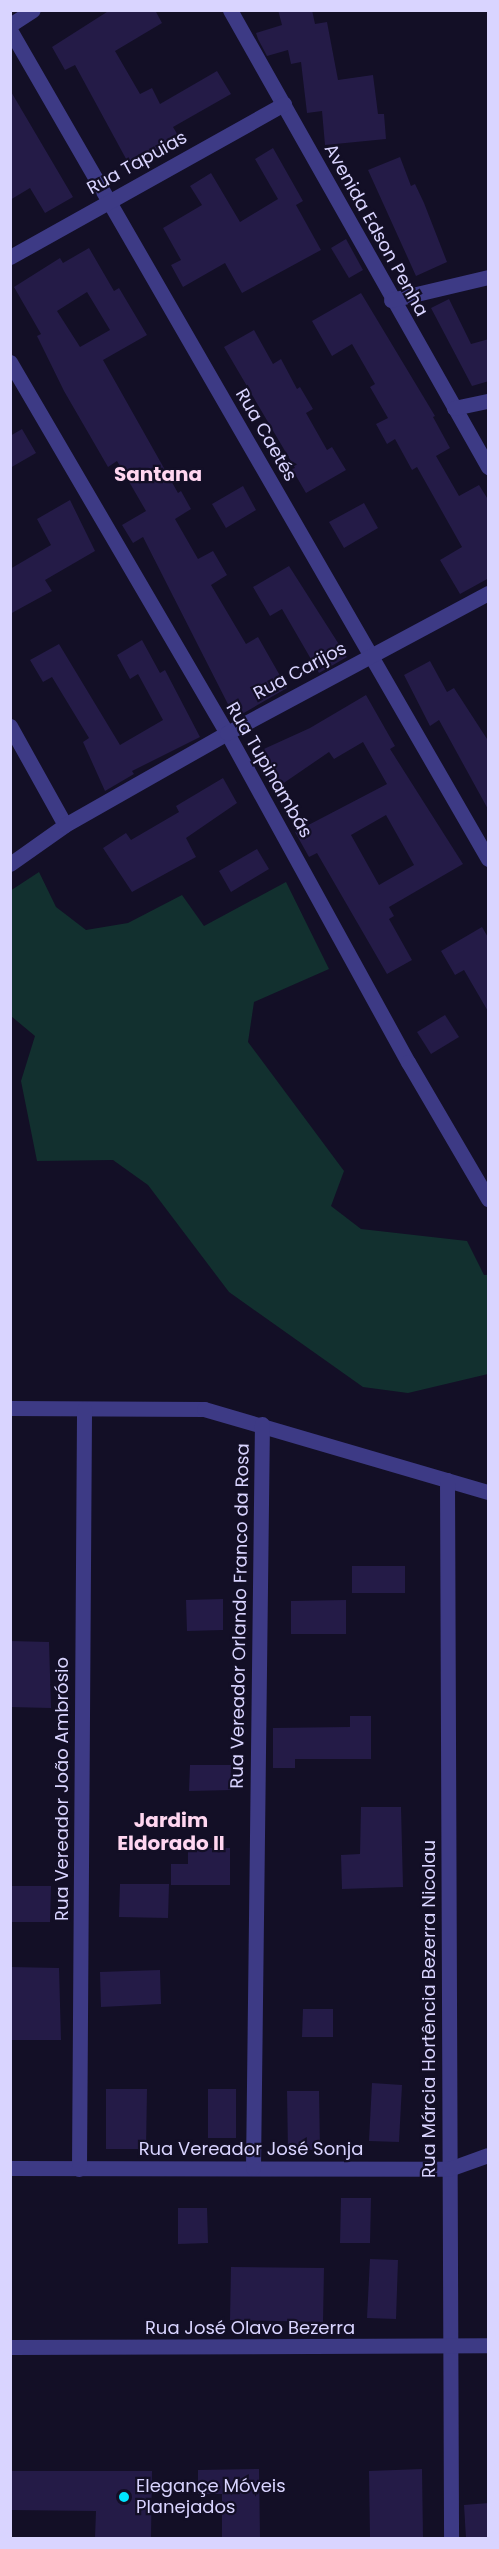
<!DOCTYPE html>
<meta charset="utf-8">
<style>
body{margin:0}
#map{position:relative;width:499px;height:2549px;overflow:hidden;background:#130f26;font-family:Poppins,sans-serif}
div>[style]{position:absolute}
.green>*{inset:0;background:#12302f}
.building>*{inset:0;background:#241b47}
.minor>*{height:15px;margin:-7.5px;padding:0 7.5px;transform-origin:7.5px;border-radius:7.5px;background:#3d3a85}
.dots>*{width:16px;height:16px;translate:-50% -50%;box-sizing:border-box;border:3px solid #130f26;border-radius:50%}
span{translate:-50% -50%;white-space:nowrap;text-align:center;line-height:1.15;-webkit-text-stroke:4.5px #130f26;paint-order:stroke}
.street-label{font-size:18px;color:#d9d4ff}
.poi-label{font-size:18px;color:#d9d4ff}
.left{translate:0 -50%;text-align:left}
.neighbourhood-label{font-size:20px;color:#ffd6f0;font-weight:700}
.frame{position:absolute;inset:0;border:12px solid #d9d4ff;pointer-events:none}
</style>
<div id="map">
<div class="green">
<i style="clip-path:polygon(39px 872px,56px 907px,86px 930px,128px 923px,182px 895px,204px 926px,286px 882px,329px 969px,254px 1002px,248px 1042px,344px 1171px,331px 1206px,361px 1229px,467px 1241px,484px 1275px,488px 1275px,488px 1374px,408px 1393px,363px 1387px,229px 1292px,148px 1185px,113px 1160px,37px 1161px,21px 1081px,35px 1036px,11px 1016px,10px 891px)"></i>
</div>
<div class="building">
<i style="clip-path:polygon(110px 10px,155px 10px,162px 23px,115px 51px,140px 94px,152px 88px,160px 104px,217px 71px,231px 94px,173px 127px,179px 137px,131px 168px,75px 65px,65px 70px,52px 47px)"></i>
<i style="clip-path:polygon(278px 10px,312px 10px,315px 24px,327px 22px,338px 80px,373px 75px,378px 114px,384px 114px,386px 139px,325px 145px,322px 111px,307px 113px,301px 62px,291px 64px,288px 50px,267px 56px,258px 39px,256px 33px,282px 25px)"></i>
<i style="clip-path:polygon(10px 90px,73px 197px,45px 213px,30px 188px,10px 200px)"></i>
<i style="clip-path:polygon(273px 148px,303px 201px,296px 205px,321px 250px,242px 293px,225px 263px,183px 287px,171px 265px,181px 260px,163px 228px,202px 205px,190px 186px,211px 173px,240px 222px,278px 199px,255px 159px)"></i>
<i style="clip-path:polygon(400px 157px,411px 186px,415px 184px,424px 203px,447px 262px,416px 276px,368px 170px)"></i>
<i style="clip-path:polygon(346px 239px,363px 270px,349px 278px,331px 248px)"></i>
<i style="clip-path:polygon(evenodd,89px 248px,114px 291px,119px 288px,147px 335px,103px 360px,178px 493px,181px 491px,191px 509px,175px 519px,198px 559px,213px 551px,227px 575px,211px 585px,246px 644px,258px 637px,287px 688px,235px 718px,143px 537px,133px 543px,122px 525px,146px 511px,117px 461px,108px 467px,64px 391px,37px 336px,41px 334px,14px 287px,60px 258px,63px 263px,89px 248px,87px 292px,110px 330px,80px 347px,57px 311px,87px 292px)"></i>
<i style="clip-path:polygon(361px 293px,435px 416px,433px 417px,450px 448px,436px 456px,459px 496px,479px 485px,489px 501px,489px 578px,460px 594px,440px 560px,462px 547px,417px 467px,412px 470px,395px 439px,387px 444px,376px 424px,388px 418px,370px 387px,375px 384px,352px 344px,332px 356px,312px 321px)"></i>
<i style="clip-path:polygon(449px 299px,471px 344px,489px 339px,489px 381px,472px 386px,431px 308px)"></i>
<i style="clip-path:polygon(254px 330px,273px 364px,281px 359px,297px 389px,300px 387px,313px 409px,306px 413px,327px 450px,332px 447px,346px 470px,306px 493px,292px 469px,295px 468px,224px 347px)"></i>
<i style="clip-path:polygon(22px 429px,36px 453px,10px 468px,10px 436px)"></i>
<i style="clip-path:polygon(243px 486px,256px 510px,226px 528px,212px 504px)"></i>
<i style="clip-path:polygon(70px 500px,95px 551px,45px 580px,52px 591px,10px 614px,10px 569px,51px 545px,37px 519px)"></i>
<i style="clip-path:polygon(364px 503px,378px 528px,344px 548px,329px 522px)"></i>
<i style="clip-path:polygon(289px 566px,347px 657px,319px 673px,282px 609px,270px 616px,253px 587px)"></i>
<i style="clip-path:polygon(142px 640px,160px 673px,165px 670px,200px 737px,132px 771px,134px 774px,105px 791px,83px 742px,89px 738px,52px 677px,43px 682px,30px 660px,59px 644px,120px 745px,163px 720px,138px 674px,130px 679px,117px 655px)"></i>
<i style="clip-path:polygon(430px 661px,447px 692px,454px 688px,489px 742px,489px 811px,439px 720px,430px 726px,404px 675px)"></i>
<i style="clip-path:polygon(evenodd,366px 695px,395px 746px,390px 749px,463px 864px,389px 907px,394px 916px,389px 919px,412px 960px,387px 974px,317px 853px,309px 857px,295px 832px,387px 784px,363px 742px,334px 759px,329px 752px,275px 789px,255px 753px,310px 728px,366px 695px,386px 815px,414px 865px,379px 885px,351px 835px,386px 815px)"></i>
<i style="clip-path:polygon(223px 778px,237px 803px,186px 838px,196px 857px,132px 892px,103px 848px,126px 833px,131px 840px,179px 812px,176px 806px)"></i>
<i style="clip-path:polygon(257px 849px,269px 869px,231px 892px,219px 871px)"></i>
<i style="clip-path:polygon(482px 927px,489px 939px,489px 1013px,464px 970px,455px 975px,441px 951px)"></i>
<i style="clip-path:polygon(445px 1015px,459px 1037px,431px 1054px,417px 1032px)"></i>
<i style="clip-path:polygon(352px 1566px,405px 1566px,405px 1593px,352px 1593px)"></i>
<i style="clip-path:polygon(223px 1599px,223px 1630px,187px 1631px,186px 1600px)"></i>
<i style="clip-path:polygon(346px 1600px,346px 1634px,291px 1634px,291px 1601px)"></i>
<i style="clip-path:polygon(10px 1641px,49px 1642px,51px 1708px,10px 1707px)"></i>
<i style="clip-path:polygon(350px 1716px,371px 1716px,371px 1759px,295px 1759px,295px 1768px,273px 1768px,273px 1728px,350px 1727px)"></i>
<i style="clip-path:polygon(190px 1765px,231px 1765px,231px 1790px,189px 1791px)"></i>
<i style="clip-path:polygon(361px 1807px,401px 1807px,403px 1887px,342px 1889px,341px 1855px,360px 1854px)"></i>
<i style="clip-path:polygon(188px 1848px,230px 1848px,230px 1885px,171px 1885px,171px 1864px,188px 1864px)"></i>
<i style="clip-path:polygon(120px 1884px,169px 1884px,168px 1918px,119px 1917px)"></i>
<i style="clip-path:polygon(10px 1886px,51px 1886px,50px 1922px,10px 1922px)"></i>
<i style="clip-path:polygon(11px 1967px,59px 1968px,61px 2040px,12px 2040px)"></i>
<i style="clip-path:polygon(160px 1970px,161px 2004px,101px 2007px,100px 1972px)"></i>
<i style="clip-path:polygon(303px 2009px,333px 2009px,333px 2037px,302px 2037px)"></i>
<i style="clip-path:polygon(372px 2083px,402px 2085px,399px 2142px,369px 2141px)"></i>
<i style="clip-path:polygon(106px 2089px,147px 2089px,146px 2149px,106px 2149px)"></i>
<i style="clip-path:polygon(208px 2089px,236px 2089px,236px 2138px,208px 2138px)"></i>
<i style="clip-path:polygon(287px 2091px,319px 2091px,320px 2150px,288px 2150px)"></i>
<i style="clip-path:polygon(341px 2198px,371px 2198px,370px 2243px,340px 2243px)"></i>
<i style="clip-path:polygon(178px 2208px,207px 2208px,208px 2243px,178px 2244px)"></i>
<i style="clip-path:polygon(370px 2259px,398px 2260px,396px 2319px,367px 2318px)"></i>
<i style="clip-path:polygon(231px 2267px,324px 2268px,323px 2322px,230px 2320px)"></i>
<i style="clip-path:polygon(259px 2469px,260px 2538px,222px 2538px,222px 2494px,198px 2494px,198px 2470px)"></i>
<i style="clip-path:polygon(422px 2469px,423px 2538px,370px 2538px,369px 2471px)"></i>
<i style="clip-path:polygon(10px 2471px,152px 2471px,151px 2538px,95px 2538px,96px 2511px,10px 2510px)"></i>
<i style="clip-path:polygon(489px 2503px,489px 2538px,466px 2538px,464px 2505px)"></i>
</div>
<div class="minor">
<i style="left:230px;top:10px;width:525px;rotate:60.55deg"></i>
<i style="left:10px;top:25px;width:27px;rotate:-33deg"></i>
<i style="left:10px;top:30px;width:957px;rotate:60.03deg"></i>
<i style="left:10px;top:257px;width:314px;rotate:-29.2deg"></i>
<i style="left:391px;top:300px;width:100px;rotate:-13.3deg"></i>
<i style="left:10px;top:362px;width:430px;rotate:59.7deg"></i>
<i style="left:227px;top:733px;width:376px;rotate:61.2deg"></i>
<i style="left:408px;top:1062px;width:159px;rotate:59.7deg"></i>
<i style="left:454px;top:408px;width:35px;rotate:-12deg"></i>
<i style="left:10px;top:726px;width:113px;rotate:60.9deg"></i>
<i style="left:10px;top:864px;width:67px;rotate:-35.3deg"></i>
<i style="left:65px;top:825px;width:186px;rotate:-29.6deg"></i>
<i style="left:227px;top:733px;width:296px;rotate:-28.2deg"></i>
<i style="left:10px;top:1408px;width:194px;rotate:0.3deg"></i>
<i style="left:204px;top:1409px;width:296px;rotate:16.3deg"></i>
<i style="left:447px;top:1480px;width:1058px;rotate:89.78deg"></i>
<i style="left:10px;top:2168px;width:439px;rotate:0.1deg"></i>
<i style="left:449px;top:2169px;width:41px;rotate:-19.7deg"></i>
<i style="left:253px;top:2168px;width:744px;rotate:-89.31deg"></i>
<i style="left:79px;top:2169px;width:760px;rotate:-89.62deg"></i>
<i style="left:10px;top:2347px;width:478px;rotate:-0.2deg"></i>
</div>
<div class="dots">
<i style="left:124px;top:2497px;background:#00e5ff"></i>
</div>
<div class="street-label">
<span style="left:137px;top:163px;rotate:-29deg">Rua Tapuias</span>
<span style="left:376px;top:230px;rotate:61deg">Avenida Edson Penha</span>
<span style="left:266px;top:435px;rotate:60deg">Rua Caetés</span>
<span style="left:300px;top:671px;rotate:-28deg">Rua Carijos</span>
<span style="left:269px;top:770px;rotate:60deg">Rua Tupinambás</span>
<span style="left:240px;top:1616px;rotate:-89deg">Rua Vereador Orlando Franco da Rosa</span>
<span style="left:62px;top:1789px;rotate:-90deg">Rua Vereador João Ambrósio</span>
<span style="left:429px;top:2009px;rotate:-90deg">Rua Márcia Hortência Bezerra Nicolau</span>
<span style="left:251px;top:2149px">Rua Vereador José Sonja</span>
<span style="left:250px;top:2328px">Rua José Olavo Bezerra</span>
</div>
<div class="poi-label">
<span class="left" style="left:136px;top:2497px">Elegançe Móveis<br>Planejados</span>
</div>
<div class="neighbourhood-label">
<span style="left:158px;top:474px">Santana</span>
<span style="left:171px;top:1832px">Jardim<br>Eldorado II</span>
</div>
<div class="frame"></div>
</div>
